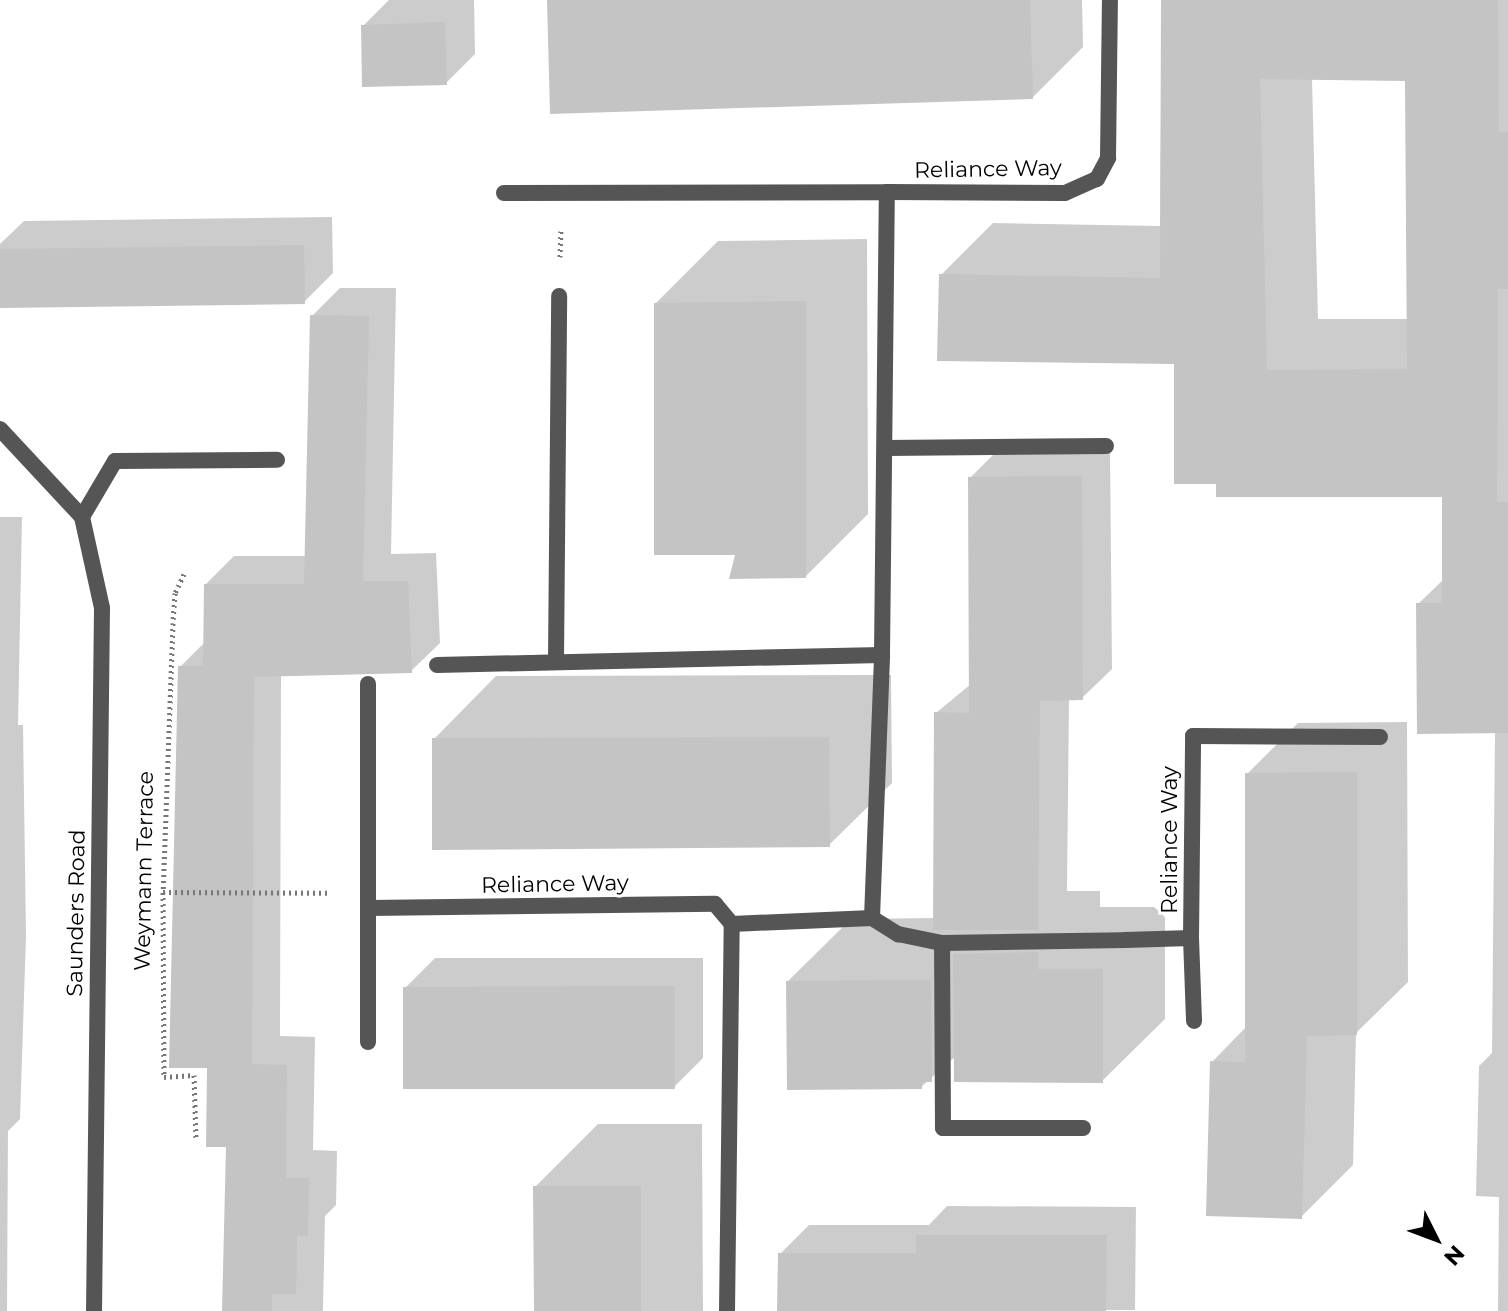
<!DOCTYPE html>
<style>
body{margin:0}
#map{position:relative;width:1508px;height:1311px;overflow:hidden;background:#fff;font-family:Montserrat,sans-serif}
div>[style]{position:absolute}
.shadow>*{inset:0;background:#0003}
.building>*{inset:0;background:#c4c4c4}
.path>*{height:5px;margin-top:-2.5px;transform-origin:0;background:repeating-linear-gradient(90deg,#777 0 2px,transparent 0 6px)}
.service>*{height:16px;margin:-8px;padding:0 8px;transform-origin:8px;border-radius:8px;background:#555}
.minor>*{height:16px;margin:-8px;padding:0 8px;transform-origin:8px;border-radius:8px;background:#555}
span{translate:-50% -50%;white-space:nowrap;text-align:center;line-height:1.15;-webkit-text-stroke:6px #fff;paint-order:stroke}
.street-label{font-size:22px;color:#000}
.north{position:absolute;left:1396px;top:1199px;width:80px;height:80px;-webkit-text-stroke:6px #fff;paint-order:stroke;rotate:132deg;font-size:22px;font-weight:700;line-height:32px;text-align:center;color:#000}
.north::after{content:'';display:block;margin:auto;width:28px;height:36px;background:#000;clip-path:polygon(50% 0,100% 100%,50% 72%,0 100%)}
</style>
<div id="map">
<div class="shadow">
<i style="clip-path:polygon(389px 0,474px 0,475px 54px,446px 83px,363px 26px)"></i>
<i style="clip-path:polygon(549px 0,1082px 0,1083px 47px,1032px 98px)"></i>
<i style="clip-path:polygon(evenodd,1162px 0,1508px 0,1508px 1311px,1498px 1311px,1499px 1197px,1476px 1196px,1479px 1066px,1492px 1053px,1495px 731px,1418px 604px,1444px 579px,1444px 495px,1218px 482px,1176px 362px,941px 275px,993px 223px,1160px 226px,1162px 0,1312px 78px,1407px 79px,1409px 319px,1318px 319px,1312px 78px)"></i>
<i style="clip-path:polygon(332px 217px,333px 273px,304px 302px,0 306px,0 244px,24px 221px)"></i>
<i style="clip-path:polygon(867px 239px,868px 514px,806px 576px,656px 303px,718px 241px)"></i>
<i style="clip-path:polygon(340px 288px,396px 288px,391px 554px,436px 553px,440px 643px,411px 671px,281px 674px,280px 1036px,315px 1037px,313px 1150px,337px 1151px,336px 1205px,325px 1216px,323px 1311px,224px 1311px,228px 1145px,209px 1066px,180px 667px,205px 642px,206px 584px,234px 556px,307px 556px,312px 316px)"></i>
<i style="clip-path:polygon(1110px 447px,1112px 669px,1082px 698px,1069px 698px,1067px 891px,1100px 891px,1100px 907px,1165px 907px,1165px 1019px,1102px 1081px,956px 1056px,921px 1087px,788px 981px,851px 919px,935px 918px,936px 713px,971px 684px,970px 478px,999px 449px)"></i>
<i style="clip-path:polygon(0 517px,22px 517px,18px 725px,23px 725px,26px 936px,20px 1119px,8px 1131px,7px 1311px,0 1311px)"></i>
<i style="clip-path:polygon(891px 675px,892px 783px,829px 845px,434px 739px,496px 676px)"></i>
<i style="clip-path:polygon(1407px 722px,1408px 982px,1356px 1033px,1353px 1165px,1301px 1217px,1212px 1062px,1247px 1026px,1247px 774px,1298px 723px)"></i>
<i style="clip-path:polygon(435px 958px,703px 958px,703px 1058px,674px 1087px,405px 988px)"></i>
<i style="clip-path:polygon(598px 1124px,702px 1124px,703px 1311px,536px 1311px,535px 1187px)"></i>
<i style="clip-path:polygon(947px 1206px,1136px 1207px,1135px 1310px,779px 1311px,780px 1254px,809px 1225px,929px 1225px)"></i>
</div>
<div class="building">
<i style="clip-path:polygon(547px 0,1030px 0,1033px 99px,550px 114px)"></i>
<i style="clip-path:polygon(evenodd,1161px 0,1498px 0,1499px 132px,1508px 132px,1508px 289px,1498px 289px,1497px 502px,1508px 502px,1508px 733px,1417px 734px,1416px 603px,1442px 603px,1442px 497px,1216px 497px,1216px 484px,1174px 484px,1174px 364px,937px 361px,939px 274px,1160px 278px,1161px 0,1260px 79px,1405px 81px,1407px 369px,1267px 370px,1260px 79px)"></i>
<i style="clip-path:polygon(445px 22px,447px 85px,362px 87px,361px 25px)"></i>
<i style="clip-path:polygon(304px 245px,305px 304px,0 308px,0 249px)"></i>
<i style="clip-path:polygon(806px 301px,806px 578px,729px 579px,735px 555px,654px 555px,654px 303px)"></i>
<i style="clip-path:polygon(310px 315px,369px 316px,363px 581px,408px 581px,412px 673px,254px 677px,252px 1064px,287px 1065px,286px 1178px,309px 1178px,308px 1236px,297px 1236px,296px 1294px,272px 1294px,272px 1311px,222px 1311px,226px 1147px,206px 1147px,207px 1068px,169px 1068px,178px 666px,203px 666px,204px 584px,304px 584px)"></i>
<i style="clip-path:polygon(1082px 476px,1083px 700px,1040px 701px,1038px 930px,933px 930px,934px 712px,969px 713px,968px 477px)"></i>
<i style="clip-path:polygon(829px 737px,830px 847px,432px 850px,432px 738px)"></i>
<i style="clip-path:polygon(1357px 772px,1357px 1035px,1307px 1036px,1302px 1219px,1206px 1216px,1210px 1061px,1245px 1062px,1245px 773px)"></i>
<i style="clip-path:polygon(1038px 952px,1038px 969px,1103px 969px,1103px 1083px,954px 1082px,953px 954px)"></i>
<i style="clip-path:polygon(931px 980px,932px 1082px,922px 1082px,922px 1089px,787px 1090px,786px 981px)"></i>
<i style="clip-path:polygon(675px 986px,675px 1089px,403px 1089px,403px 987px)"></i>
<i style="clip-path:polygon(533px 1186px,641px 1186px,641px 1311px,534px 1311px)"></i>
<i style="clip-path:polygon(916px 1235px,1107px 1235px,1106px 1311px,777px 1311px,778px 1253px,916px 1253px)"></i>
</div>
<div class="path">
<i style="left:560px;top:257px;width:26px;rotate:-88deg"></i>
<i style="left:184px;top:574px;width:21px;rotate:115deg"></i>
<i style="left:175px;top:593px;width:30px;rotate:94deg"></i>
<i style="left:173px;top:623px;width:269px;rotate:92.1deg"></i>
<i style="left:163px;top:892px;width:185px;rotate:89.7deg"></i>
<i style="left:164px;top:1077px;width:30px;rotate:-4deg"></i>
<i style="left:194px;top:1075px;width:63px;rotate:88.2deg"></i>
<i style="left:163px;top:892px;width:165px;rotate:0.3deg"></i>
</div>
<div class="service">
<i style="left:886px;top:448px;width:220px;rotate:-0.5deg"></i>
<i style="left:82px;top:517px;width:65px;rotate:-59.5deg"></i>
<i style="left:115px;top:461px;width:162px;rotate:-0.4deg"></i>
<i style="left:1191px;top:938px;width:83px;rotate:87.9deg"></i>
<i style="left:1125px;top:940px;width:66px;rotate:-1.7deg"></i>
<i style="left:1191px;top:938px;width:202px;rotate:-89.4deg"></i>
<i style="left:1193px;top:736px;width:187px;rotate:0.3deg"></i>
<i style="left:368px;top:1042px;width:358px;rotate:-90deg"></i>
</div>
<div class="minor">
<i style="left:504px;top:193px;width:383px;rotate:-0.1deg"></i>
<i style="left:0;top:429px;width:120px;rotate:47deg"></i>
<i style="left:82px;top:517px;width:93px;rotate:77.6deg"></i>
<i style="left:102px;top:608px;width:703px;rotate:90.65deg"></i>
<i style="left:556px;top:661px;width:365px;rotate:-89.5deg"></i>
<i style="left:437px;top:665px;width:445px;rotate:-1.3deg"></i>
<i style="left:369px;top:908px;width:346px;rotate:-0.7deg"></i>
<i style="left:715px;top:904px;width:26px;rotate:50deg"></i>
<i style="left:732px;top:924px;width:140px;rotate:-2.5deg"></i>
<i style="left:872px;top:918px;width:263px;rotate:-87.8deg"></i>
<i style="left:882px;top:655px;width:463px;rotate:-89.4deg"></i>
<i style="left:887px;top:192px;width:178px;rotate:0.3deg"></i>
<i style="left:1065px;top:193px;width:35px;rotate:-24deg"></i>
<i style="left:1097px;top:179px;width:24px;rotate:-62deg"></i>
<i style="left:1108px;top:158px;width:158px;rotate:-89.3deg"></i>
<i style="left:872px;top:918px;width:31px;rotate:32deg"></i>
<i style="left:898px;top:934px;width:45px;rotate:11.6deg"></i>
<i style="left:1083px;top:1128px;width:140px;rotate:180deg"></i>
<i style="left:943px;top:1128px;width:185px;rotate:-90.3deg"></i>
<i style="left:942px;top:943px;width:183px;rotate:-0.9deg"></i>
<i style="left:727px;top:1311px;width:387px;rotate:-89.3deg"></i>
</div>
<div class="street-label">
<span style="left:988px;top:169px;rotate:-1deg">Reliance Way</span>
<span style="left:1170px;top:840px;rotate:-90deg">Reliance Way</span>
<span style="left:144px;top:871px;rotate:-89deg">Weymann Terrace</span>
<span style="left:555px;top:884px;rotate:-1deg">Reliance Way</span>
<span style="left:76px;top:913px;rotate:-89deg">Saunders Road</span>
</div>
<div class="north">N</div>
</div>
